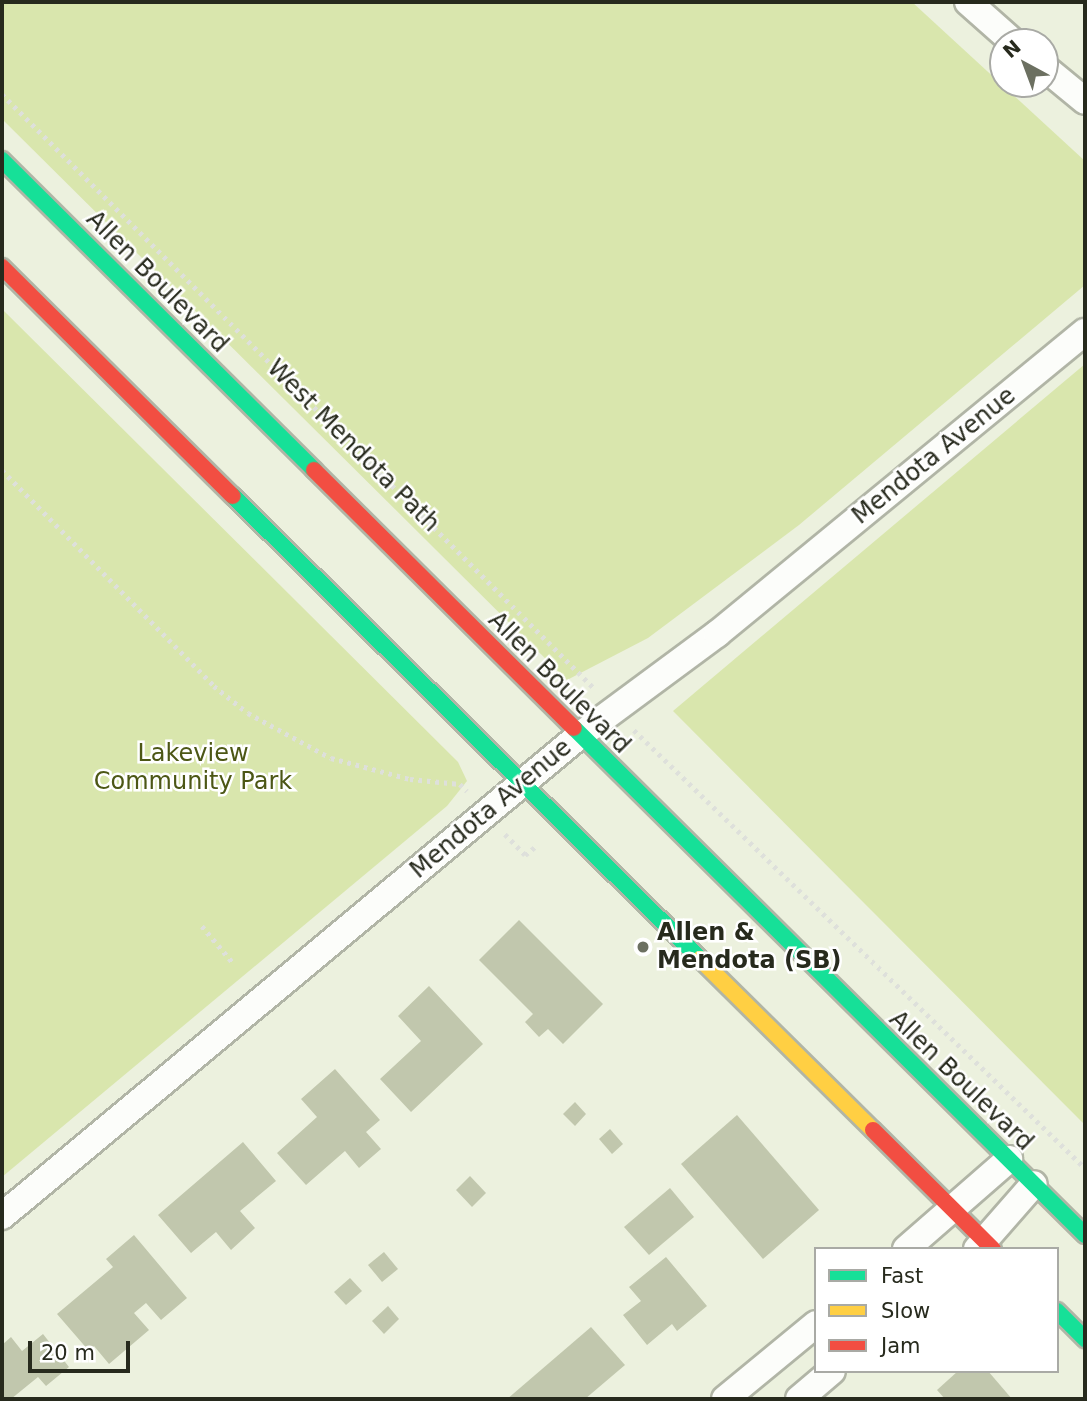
<!DOCTYPE html>
<style>
body{margin:0}
#map{position:relative;width:1087px;height:1401px;overflow:hidden;background:#ecf1de;font-family:"DejaVu Sans",sans-serif}
div>[style]{position:absolute}
.green>*{inset:0;background:#d9e6ad}
.building>*{inset:0;background:#c1c7ad}
.path>*{height:4.5px;margin-top:-2.25px;transform-origin:0;background:repeating-linear-gradient(90deg,#dee0db 0 3.5px,transparent 0 8.5px)}
.roads{filter:drop-shadow(2px 0 #b1b5a6) drop-shadow(-2px 0 #b1b5a6) drop-shadow(0 2px #b1b5a6) drop-shadow(0 -2px #b1b5a6)}
.street>*{height:26px;margin:-13px;padding:0 13px;transform-origin:13px;border-radius:13px;background:#fcfdfa}
.fast>*{height:16px;margin:-8px;padding:0 8px;transform-origin:8px;border-radius:8px;background:#16e098}
.slow>*{height:16px;margin:-8px;padding:0 8px;transform-origin:8px;border-radius:8px;background:#ffcf43}
.jam>*{height:16px;margin:-8px;padding:0 8px;transform-origin:8px;border-radius:8px;background:#f24e42}
.dots>*{width:19px;height:19px;translate:-50% -50%;box-sizing:border-box;border:4px solid #fff;border-radius:50%}
span{translate:-50% -50%;white-space:nowrap;text-align:center;line-height:1.15;-webkit-text-stroke:5px #fff;paint-order:stroke}
.street-label{font-size:24px;color:#272a1d}
.park-label{font-size:24px;color:#4c5715}
.poi-label{font-size:24px;color:#272a1d;font-weight:700}
.left{translate:0 -50%;text-align:left}
.frame{position:absolute;inset:0;border:4px solid #272a1d;pointer-events:none}
.legend{position:absolute;left:814px;top:1247px;width:245px;height:126px;box-sizing:border-box;background:#fff;border:2px solid #a9aaa5;margin:0;padding:9px 12px;list-style:none;font-size:21px;color:#272a1d}
.legend li{display:flex;align-items:center;gap:14px;height:35px}
.legend b{width:35px;border:2px solid #a9aaa5}
.north{position:absolute;left:989px;top:28px;width:70px;height:70px;box-sizing:border-box;background:#fff;border:2px solid #a9aaa5;border-radius:50%;rotate:319deg;font-size:19px;font-weight:700;line-height:28px;text-align:center;color:#272a1d}
.north::after{content:'';display:block;margin:auto;width:24px;height:32px;background:#6c7061;clip-path:polygon(50% 0,100% 100%,50% 72%,0 100%)}
.scale{position:absolute;left:28px;top:1341px;width:102px;height:32px;box-sizing:border-box;border:4px solid #272a1d;border-top:0;padding-left:9px;font-size:21px;line-height:24px;white-space:nowrap;color:#272a1d;-webkit-text-stroke:5px #fff;paint-order:stroke}
</style>
<div id="map">
<div class="green">
<i style="clip-path:polygon(2px 2px,912px 2px,1085px 161px,1085px 285px,799px 525px,648px 638px,567px 680px,2px 119px)"></i>
<i style="clip-path:polygon(2px 309px,458px 762px,467px 781px,447px 806px,2px 1177px)"></i>
<i style="clip-path:polygon(1085px 364px,1085px 1125px,673px 711px)"></i>
</div>
<div class="building">
<i style="clip-path:polygon(519px 920px,603px 1004px,563px 1044px,548px 1029px,539px 1037px,525px 1022px,533px 1014px,479px 960px)"></i>
<i style="clip-path:polygon(429px 986px,483px 1044px,411px 1112px,380px 1079px,421px 1041px,398px 1016px)"></i>
<i style="clip-path:polygon(335px 1069px,380px 1120px,366px 1132px,381px 1149px,359px 1168px,345px 1151px,306px 1185px,277px 1153px,317px 1117px,301px 1099px)"></i>
<i style="clip-path:polygon(575px 1102px,586px 1114px,575px 1126px,563px 1114px)"></i>
<i style="clip-path:polygon(737px 1115px,819px 1210px,763px 1259px,681px 1164px)"></i>
<i style="clip-path:polygon(610px 1129px,623px 1144px,612px 1154px,599px 1139px)"></i>
<i style="clip-path:polygon(243px 1142px,276px 1181px,240px 1211px,255px 1228px,231px 1250px,216px 1232px,191px 1253px,158px 1215px)"></i>
<i style="clip-path:polygon(470px 1176px,486px 1193px,472px 1207px,456px 1190px)"></i>
<i style="clip-path:polygon(670px 1188px,694px 1217px,649px 1255px,624px 1227px)"></i>
<i style="clip-path:polygon(134px 1235px,187px 1298px,161px 1320px,146px 1303px,134px 1313px,149px 1330px,109px 1364px,94px 1346px,89px 1351px,57px 1314px,113px 1267px,106px 1259px)"></i>
<i style="clip-path:polygon(384px 1252px,398px 1269px,382px 1282px,368px 1265px)"></i>
<i style="clip-path:polygon(666px 1257px,707px 1306px,677px 1331px,672px 1324px,647px 1345px,623px 1315px,641px 1301px,629px 1287px)"></i>
<i style="clip-path:polygon(350px 1278px,362px 1291px,346px 1305px,334px 1292px)"></i>
<i style="clip-path:polygon(388px 1306px,399px 1319px,384px 1334px,372px 1321px)"></i>
<i style="clip-path:polygon(591px 1327px,625px 1365px,585px 1399px,507px 1399px)"></i>
<i style="clip-path:polygon(43px 1334px,69px 1367px,46px 1386px,38px 1377px,11px 1399px,2px 1399px,2px 1345px,11px 1337px,22px 1351px)"></i>
<i style="clip-path:polygon(958px 1371px,988px 1371px,1012px 1399px,945px 1399px,937px 1390px)"></i>
</div>
<div class="path">
<i style="left:2px;top:94px;width:839px;rotate:45.1deg"></i>
<i style="left:2px;top:470px;width:303px;rotate:45.5deg"></i>
<i style="left:214px;top:686px;width:43px;rotate:38.5deg"></i>
<i style="left:248px;top:713px;width:94px;rotate:28.5deg"></i>
<i style="left:331px;top:758px;width:82px;rotate:14.9deg"></i>
<i style="left:410px;top:779px;width:50px;rotate:5.7deg"></i>
<i style="left:460px;top:784px;width:10px;rotate:45deg"></i>
<i style="left:634px;top:730px;width:629px;rotate:44.16deg"></i>
<i style="left:505px;top:834px;width:29px;rotate:46deg"></i>
<i style="left:525px;top:855px;width:14px;rotate:-39deg"></i>
<i style="left:202px;top:926px;width:50px;rotate:49.9deg"></i>
</div>
<div class="roads">
<div class="street">
<i style="left:968px;top:2px;width:60px;rotate:41.6deg"></i>
<i style="left:1045px;top:68px;width:52px;rotate:39.5deg"></i>
<i style="left:2px;top:1216px;width:751px;rotate:-39.76deg"></i>
<i style="left:579px;top:736px;width:172px;rotate:-36.5deg"></i>
<i style="left:717px;top:634px;width:476px;rotate:-39.4deg"></i>
<i style="left:906px;top:1249px;width:137px;rotate:-41.1deg"></i>
<i style="left:977px;top:1249px;width:86px;rotate:-48.8deg"></i>
<i style="left:725px;top:1399px;width:118px;rotate:-39.5deg"></i>
<i style="left:799px;top:1399px;width:43px;rotate:-40.3deg"></i>
</div>
<div class="fast">
<i style="left:2px;top:160px;width:440px;rotate:44.8deg"></i>
<i style="left:233px;top:496px;width:658px;rotate:44.75deg"></i>
<i style="left:574px;top:728px;width:720px;rotate:44.77deg"></i>
<i style="left:1057px;top:1311px;width:40px;rotate:45deg"></i>
</div>
<div class="slow">
<i style="left:700px;top:959px;width:243px;rotate:44.7deg"></i>
</div>
<div class="jam">
<i style="left:2px;top:267px;width:325px;rotate:44.8deg"></i>
<i style="left:314px;top:470px;width:366px;rotate:44.8deg"></i>
<i style="left:873px;top:1130px;width:169px;rotate:44.8deg"></i>
</div>
</div>
<div class="dots">
<i style="left:643px;top:947px;background:#6c7061"></i>
</div>
<div class="street-label">
<span style="left:157px;top:282px;rotate:45deg">Allen Boulevard</span>
<span style="left:353px;top:446px;rotate:45deg">West Mendota Path</span>
<span style="left:934px;top:456px;rotate:-39deg">Mendota Avenue</span>
<span style="left:559px;top:683px;rotate:45deg">Allen Boulevard</span>
<span style="left:491px;top:809px;rotate:-40deg">Mendota Avenue</span>
<span style="left:961px;top:1081px;rotate:44deg">Allen Boulevard</span>
</div>
<div class="park-label">
<span style="left:193px;top:768px">Lakeview<br>Community Park</span>
</div>
<div class="poi-label">
<span class="left" style="left:657px;top:947px">Allen &amp;<br>Mendota (SB)</span>
</div>
<div class="frame"></div>
<ul class="legend">
<li><b style="height:9px;background:#16e098"></b>Fast</li>
<li><b style="height:9px;background:#ffcf43"></b>Slow</li>
<li><b style="height:9px;background:#f24e42"></b>Jam</li>
</ul>
<div class="north">N</div>
<div class="scale">20 m</div>
</div>
